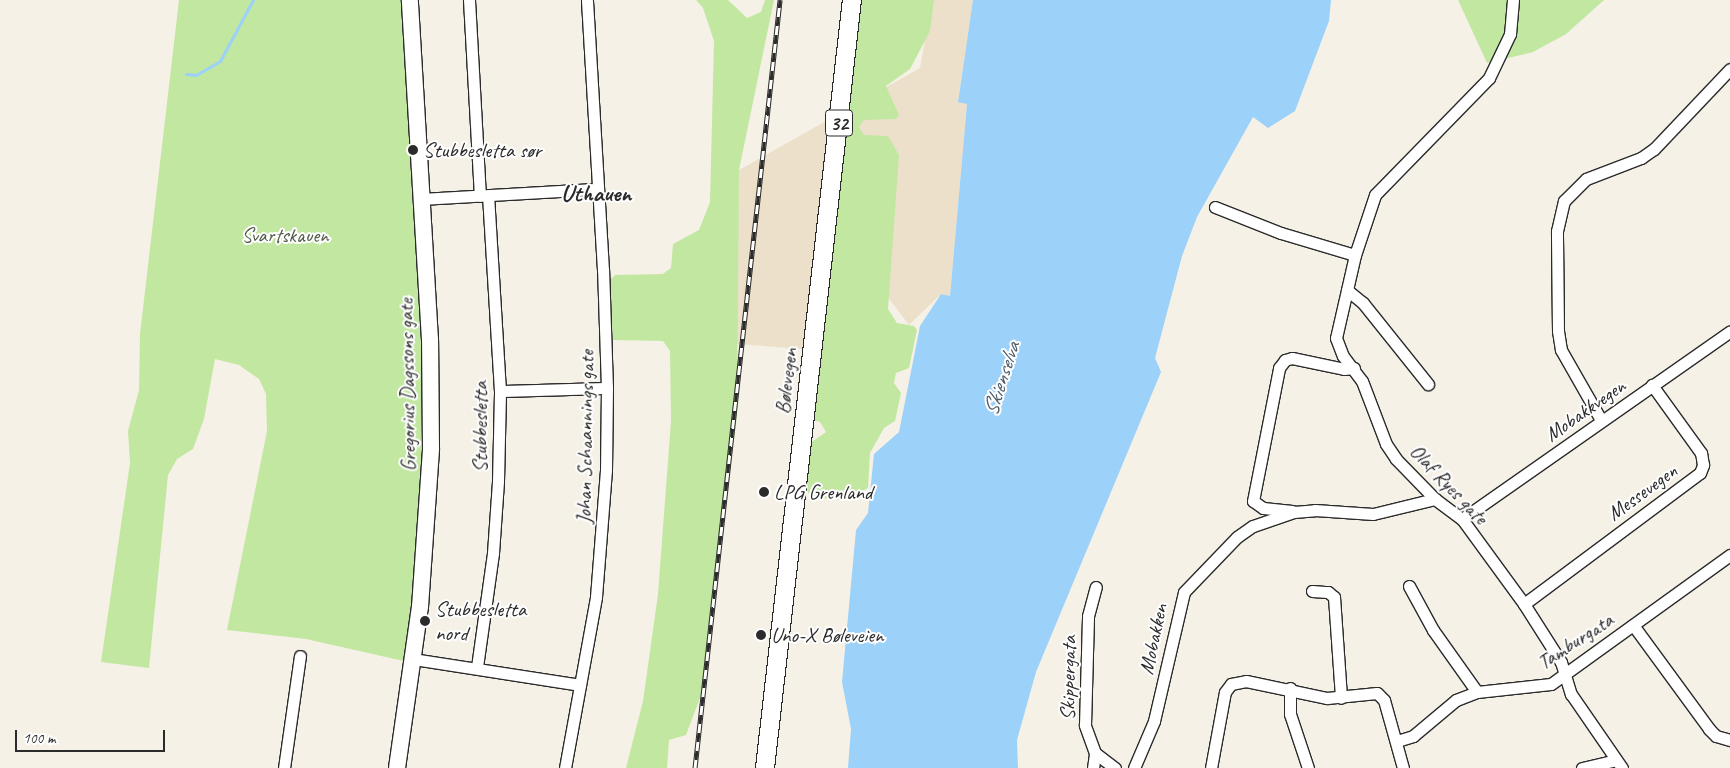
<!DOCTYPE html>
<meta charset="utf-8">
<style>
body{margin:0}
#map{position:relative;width:1730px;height:768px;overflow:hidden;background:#f6f1e7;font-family:Caveat,sans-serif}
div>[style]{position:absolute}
.built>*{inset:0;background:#ece0cb}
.green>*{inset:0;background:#c2e7a1}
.water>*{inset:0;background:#9cd1fa}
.stream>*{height:3px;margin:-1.5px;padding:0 1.5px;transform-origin:1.5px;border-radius:1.5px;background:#9cd1fa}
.roads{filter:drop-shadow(1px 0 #2b2b2b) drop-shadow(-1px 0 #2b2b2b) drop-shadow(0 1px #2b2b2b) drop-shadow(0 -1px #2b2b2b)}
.street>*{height:11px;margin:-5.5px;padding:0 5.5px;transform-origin:5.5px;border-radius:5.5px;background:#fff}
.secondary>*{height:16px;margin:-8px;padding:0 8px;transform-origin:8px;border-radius:8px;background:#fff}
.primary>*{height:18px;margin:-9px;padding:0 9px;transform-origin:9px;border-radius:9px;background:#fff}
.rail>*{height:5px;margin-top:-2.5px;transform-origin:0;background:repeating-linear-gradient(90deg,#fff 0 9px,#2b2b2b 0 18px);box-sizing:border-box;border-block:1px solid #2b2b2b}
.dots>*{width:14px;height:14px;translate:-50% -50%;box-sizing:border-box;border:2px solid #fff;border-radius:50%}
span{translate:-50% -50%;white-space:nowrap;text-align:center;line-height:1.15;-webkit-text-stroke:4px #fff;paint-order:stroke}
.shield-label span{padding:1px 4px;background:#fff;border:1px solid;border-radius:4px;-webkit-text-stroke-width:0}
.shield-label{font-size:20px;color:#2b2b2b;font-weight:700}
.poi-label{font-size:21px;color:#2b2b2b}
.left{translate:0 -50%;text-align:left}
.park-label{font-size:21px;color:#515a48}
.street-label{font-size:21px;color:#2b2b2b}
.water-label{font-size:22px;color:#4d5d69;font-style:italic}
.quarter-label{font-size:24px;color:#2b2b2b;font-weight:700}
.scale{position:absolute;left:15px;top:730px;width:150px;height:22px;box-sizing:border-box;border:2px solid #2b2b2b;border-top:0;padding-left:6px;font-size:15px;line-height:18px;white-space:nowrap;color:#2b2b2b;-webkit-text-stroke:4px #fff;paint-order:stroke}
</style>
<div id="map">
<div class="built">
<i style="clip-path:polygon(932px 0,973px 0,958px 101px,967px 104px,950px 296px,941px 294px,909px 325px,887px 296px,825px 286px,803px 349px,736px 344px,739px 170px,920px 68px)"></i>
</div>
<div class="green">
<i style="clip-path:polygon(179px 0,402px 0,420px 268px,425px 516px,408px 662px,306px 639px,227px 630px,267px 431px,266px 394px,259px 379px,239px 365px,215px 359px,204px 419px,193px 449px,177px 459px,168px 475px,149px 668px,101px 662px,130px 463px,128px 431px,139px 390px,140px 334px)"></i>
<i style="clip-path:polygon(696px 0,728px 0,747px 18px,761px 12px,765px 0,774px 0,739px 170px,737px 415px,703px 690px,686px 735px,669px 740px,667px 768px,626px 768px,643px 701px,658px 594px,671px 421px,670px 351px,663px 341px,613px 340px,609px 281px,615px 275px,663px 274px,671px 268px,673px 244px,699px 230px,710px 202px,714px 41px,703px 8px)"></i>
<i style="clip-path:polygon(862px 0,934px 0,930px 31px,910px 69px,886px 86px,899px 115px,896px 119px,864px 120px,859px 127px,864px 135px,888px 136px,899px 155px,888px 309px,897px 323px,914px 326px,917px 330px,909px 368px,896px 373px,894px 383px,901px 393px,895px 421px,884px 428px,870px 453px,868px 488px,846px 500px,820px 498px,808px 493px,806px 481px,809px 444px,826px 432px,820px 422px,810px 419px)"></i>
<i style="clip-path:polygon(1458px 0,1604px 0,1566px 34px,1533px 52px,1487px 63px)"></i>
</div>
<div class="water">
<i style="clip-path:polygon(973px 0,1331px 0,1329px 21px,1295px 111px,1268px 128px,1253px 117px,1197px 217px,1182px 256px,1155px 358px,1161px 372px,1036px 672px,1017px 740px,1018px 768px,848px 768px,851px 729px,842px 682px,856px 530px,868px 513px,874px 454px,899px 432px,920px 326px,941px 294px,950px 296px,967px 104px,958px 102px)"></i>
</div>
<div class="stream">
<i style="left:186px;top:74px;width:10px;rotate:6deg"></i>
<i style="left:196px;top:75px;width:28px;rotate:-30deg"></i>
<i style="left:220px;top:61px;width:69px;rotate:-61.6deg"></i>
</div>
<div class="roads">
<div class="street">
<i style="left:469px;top:0;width:196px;rotate:86.8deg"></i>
<i style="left:1513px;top:0;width:34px;rotate:95deg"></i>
<i style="left:1510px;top:34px;width:49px;rotate:115.5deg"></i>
<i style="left:1489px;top:78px;width:163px;rotate:134.3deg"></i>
<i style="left:1375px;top:195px;width:63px;rotate:108.4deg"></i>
<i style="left:1355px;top:255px;width:85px;rotate:102.9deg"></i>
<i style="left:1336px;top:338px;width:19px;rotate:69deg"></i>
<i style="left:1343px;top:356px;width:31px;rotate:53deg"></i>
<i style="left:1362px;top:381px;width:67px;rotate:69.1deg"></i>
<i style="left:1386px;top:444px;width:18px;rotate:56deg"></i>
<i style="left:1396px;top:459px;width:56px;rotate:45.7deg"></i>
<i style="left:1435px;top:499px;width:34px;rotate:37deg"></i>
<i style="left:1462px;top:519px;width:105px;rotate:53.9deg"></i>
<i style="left:1524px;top:604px;width:69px;rotate:57.5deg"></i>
<i style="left:1561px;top:662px;width:34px;rotate:73deg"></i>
<i style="left:1571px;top:694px;width:90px;rotate:55.4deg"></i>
<i style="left:422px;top:199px;width:176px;rotate:-3.3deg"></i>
<i style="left:1215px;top:207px;width:71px;rotate:21.5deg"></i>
<i style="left:1281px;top:233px;width:77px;rotate:16.6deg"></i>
<i style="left:1347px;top:290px;width:21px;rotate:39deg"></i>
<i style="left:1363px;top:303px;width:104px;rotate:51.3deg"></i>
<i style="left:500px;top:391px;width:107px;rotate:-1.6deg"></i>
<i style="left:1601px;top:420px;width:81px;rotate:-119.7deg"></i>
<i style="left:1561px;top:350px;width:19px;rotate:-99deg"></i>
<i style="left:1558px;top:331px;width:100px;rotate:-90.6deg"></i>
<i style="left:1557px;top:231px;width:31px;rotate:-77deg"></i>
<i style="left:1564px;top:201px;width:31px;rotate:-45deg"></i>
<i style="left:1586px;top:179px;width:59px;rotate:-20.9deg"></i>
<i style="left:1641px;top:158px;width:16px;rotate:-35deg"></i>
<i style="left:1654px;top:149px;width:110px;rotate:-46.5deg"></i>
<i style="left:1292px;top:511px;width:29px;rotate:-174deg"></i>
<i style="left:1263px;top:508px;width:12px;rotate:-145deg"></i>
<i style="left:1253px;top:501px;width:136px;rotate:-78.9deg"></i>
<i style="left:1279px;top:368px;width:10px;rotate:-53deg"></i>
<i style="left:1285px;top:360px;width:7px;rotate:-16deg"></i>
<i style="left:1292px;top:358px;width:53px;rotate:11.9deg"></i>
<i style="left:1344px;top:369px;width:10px;rotate:-6deg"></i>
<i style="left:1462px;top:519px;width:327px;rotate:-35deg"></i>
<i style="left:1409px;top:586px;width:50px;rotate:61.4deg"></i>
<i style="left:1433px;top:630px;width:76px;rotate:54.6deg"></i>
<i style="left:1312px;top:591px;width:16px;rotate:4deg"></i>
<i style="left:1328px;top:592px;width:8px;rotate:40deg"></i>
<i style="left:1334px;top:597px;width:101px;rotate:86deg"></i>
<i style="left:1524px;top:604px;width:219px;rotate:-36.7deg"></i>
<i style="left:1700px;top:473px;width:9px;rotate:-69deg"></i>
<i style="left:1703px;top:465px;width:12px;rotate:-99deg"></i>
<i style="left:1701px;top:453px;width:84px;rotate:-125.8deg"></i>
<i style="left:1633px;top:625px;width:129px;rotate:53.8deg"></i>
<i style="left:1709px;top:729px;width:10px;rotate:45deg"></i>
<i style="left:1716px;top:736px;width:15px;rotate:16deg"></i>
<i style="left:413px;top:659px;width:169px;rotate:8.8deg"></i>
<i style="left:477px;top:667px;width:115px;rotate:-82deg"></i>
<i style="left:493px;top:553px;width:72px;rotate:-86deg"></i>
<i style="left:498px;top:481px;width:90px;rotate:-88.7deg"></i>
<i style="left:500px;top:391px;width:196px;rotate:-93.5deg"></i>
<i style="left:1290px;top:688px;width:26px;rotate:90deg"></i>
<i style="left:1290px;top:714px;width:57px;rotate:71.6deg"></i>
<i style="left:1397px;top:741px;width:17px;rotate:-17deg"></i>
<i style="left:1413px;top:736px;width:56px;rotate:-39.9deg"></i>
<i style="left:1456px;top:700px;width:22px;rotate:-21deg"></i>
<i style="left:1477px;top:692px;width:74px;rotate:-6.2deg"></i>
<i style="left:1551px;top:684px;width:221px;rotate:-35.8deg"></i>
<i style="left:1095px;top:753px;width:25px;rotate:37deg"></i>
<i style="left:284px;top:768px;width:113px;rotate:-81.9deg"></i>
<i style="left:565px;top:768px;width:174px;rotate:-79.7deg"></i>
<i style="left:596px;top:597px;width:127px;rotate:-85.5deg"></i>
<i style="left:606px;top:470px;width:82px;rotate:-89.3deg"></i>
<i style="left:607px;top:388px;width:118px;rotate:-91.9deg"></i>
<i style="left:603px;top:270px;width:270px;rotate:-93.4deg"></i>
<i style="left:1093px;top:768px;width:15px;rotate:-82deg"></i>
<i style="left:1095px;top:753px;width:30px;rotate:-110deg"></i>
<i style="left:1085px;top:725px;width:109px;rotate:-88.4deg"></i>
<i style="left:1088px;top:616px;width:30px;rotate:-75deg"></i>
<i style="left:1134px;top:768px;width:51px;rotate:-66.9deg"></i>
<i style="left:1154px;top:721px;width:132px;rotate:-76.9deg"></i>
<i style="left:1184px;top:592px;width:76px;rotate:-46.1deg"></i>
<i style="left:1237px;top:537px;width:19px;rotate:-35deg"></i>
<i style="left:1253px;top:526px;width:43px;rotate:-18.9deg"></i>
<i style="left:1294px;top:512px;width:21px;rotate:-5deg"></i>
<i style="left:1315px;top:510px;width:58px;rotate:3.9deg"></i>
<i style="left:1373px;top:514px;width:64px;rotate:-13.6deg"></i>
<i style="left:1211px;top:768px;width:77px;rotate:-79.6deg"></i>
<i style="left:1225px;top:692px;width:10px;rotate:-53deg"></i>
<i style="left:1231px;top:684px;width:15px;rotate:-11deg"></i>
<i style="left:1246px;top:681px;width:83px;rotate:11.9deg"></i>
<i style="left:1327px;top:698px;width:50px;rotate:-5.7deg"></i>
<i style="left:1377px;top:693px;width:10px;rotate:45deg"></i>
<i style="left:1384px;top:700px;width:71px;rotate:74.4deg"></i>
<i style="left:1582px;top:768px;width:35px;rotate:-13deg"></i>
</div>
<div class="secondary">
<i style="left:397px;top:768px;width:163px;rotate:-81.9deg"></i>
<i style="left:420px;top:607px;width:159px;rotate:-86deg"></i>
<i style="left:431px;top:448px;width:108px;rotate:-90.5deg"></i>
<i style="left:430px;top:340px;width:341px;rotate:-93.4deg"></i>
</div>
<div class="primary">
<i style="left:765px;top:768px;width:773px;rotate:-83.54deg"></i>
</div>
</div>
<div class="rail">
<i style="left:695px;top:768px;width:773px;rotate:-83.68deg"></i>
</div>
<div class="dots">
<i style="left:413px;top:150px;background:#2b2b2b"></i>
<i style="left:764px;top:492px;background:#2b2b2b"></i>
<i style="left:425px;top:621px;background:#2b2b2b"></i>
<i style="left:761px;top:635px;background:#2b2b2b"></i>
</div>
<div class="shield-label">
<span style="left:839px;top:123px">32</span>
</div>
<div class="poi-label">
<span class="left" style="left:423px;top:150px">Stubbesletta sør</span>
<span class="left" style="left:774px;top:492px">LPG Grenland</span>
<span class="left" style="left:435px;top:621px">Stubbesletta<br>nord</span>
<span class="left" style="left:771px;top:635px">Uno-X Bøleveien</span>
</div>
<div class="park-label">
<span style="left:285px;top:235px">Svartskauen</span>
</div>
<div class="street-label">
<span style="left:786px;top:381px;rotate:-83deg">Bølevegen</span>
<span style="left:407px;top:385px;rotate:-91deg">Gregorius Dagssons gate</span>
<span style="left:1585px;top:410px;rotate:-35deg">Mobakkvegen</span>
<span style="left:480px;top:427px;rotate:-90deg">Stubbesletta</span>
<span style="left:585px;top:437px;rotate:-89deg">Johan Schaannings gate</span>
<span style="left:1449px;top:484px;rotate:46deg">Olaf Ryes gate</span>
<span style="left:1642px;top:492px;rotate:-36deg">Messevegen</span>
<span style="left:1153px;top:639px;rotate:-78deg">Mobakken</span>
<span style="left:1575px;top:641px;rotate:-33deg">Tamburgata</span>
<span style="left:1068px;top:678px;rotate:-89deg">Skippergata</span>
</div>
<div class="water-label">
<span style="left:1002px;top:379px;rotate:-72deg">Skienselva</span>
</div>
<div class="quarter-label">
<span style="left:596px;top:194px">Uthauen</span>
</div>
<div class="scale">100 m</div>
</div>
